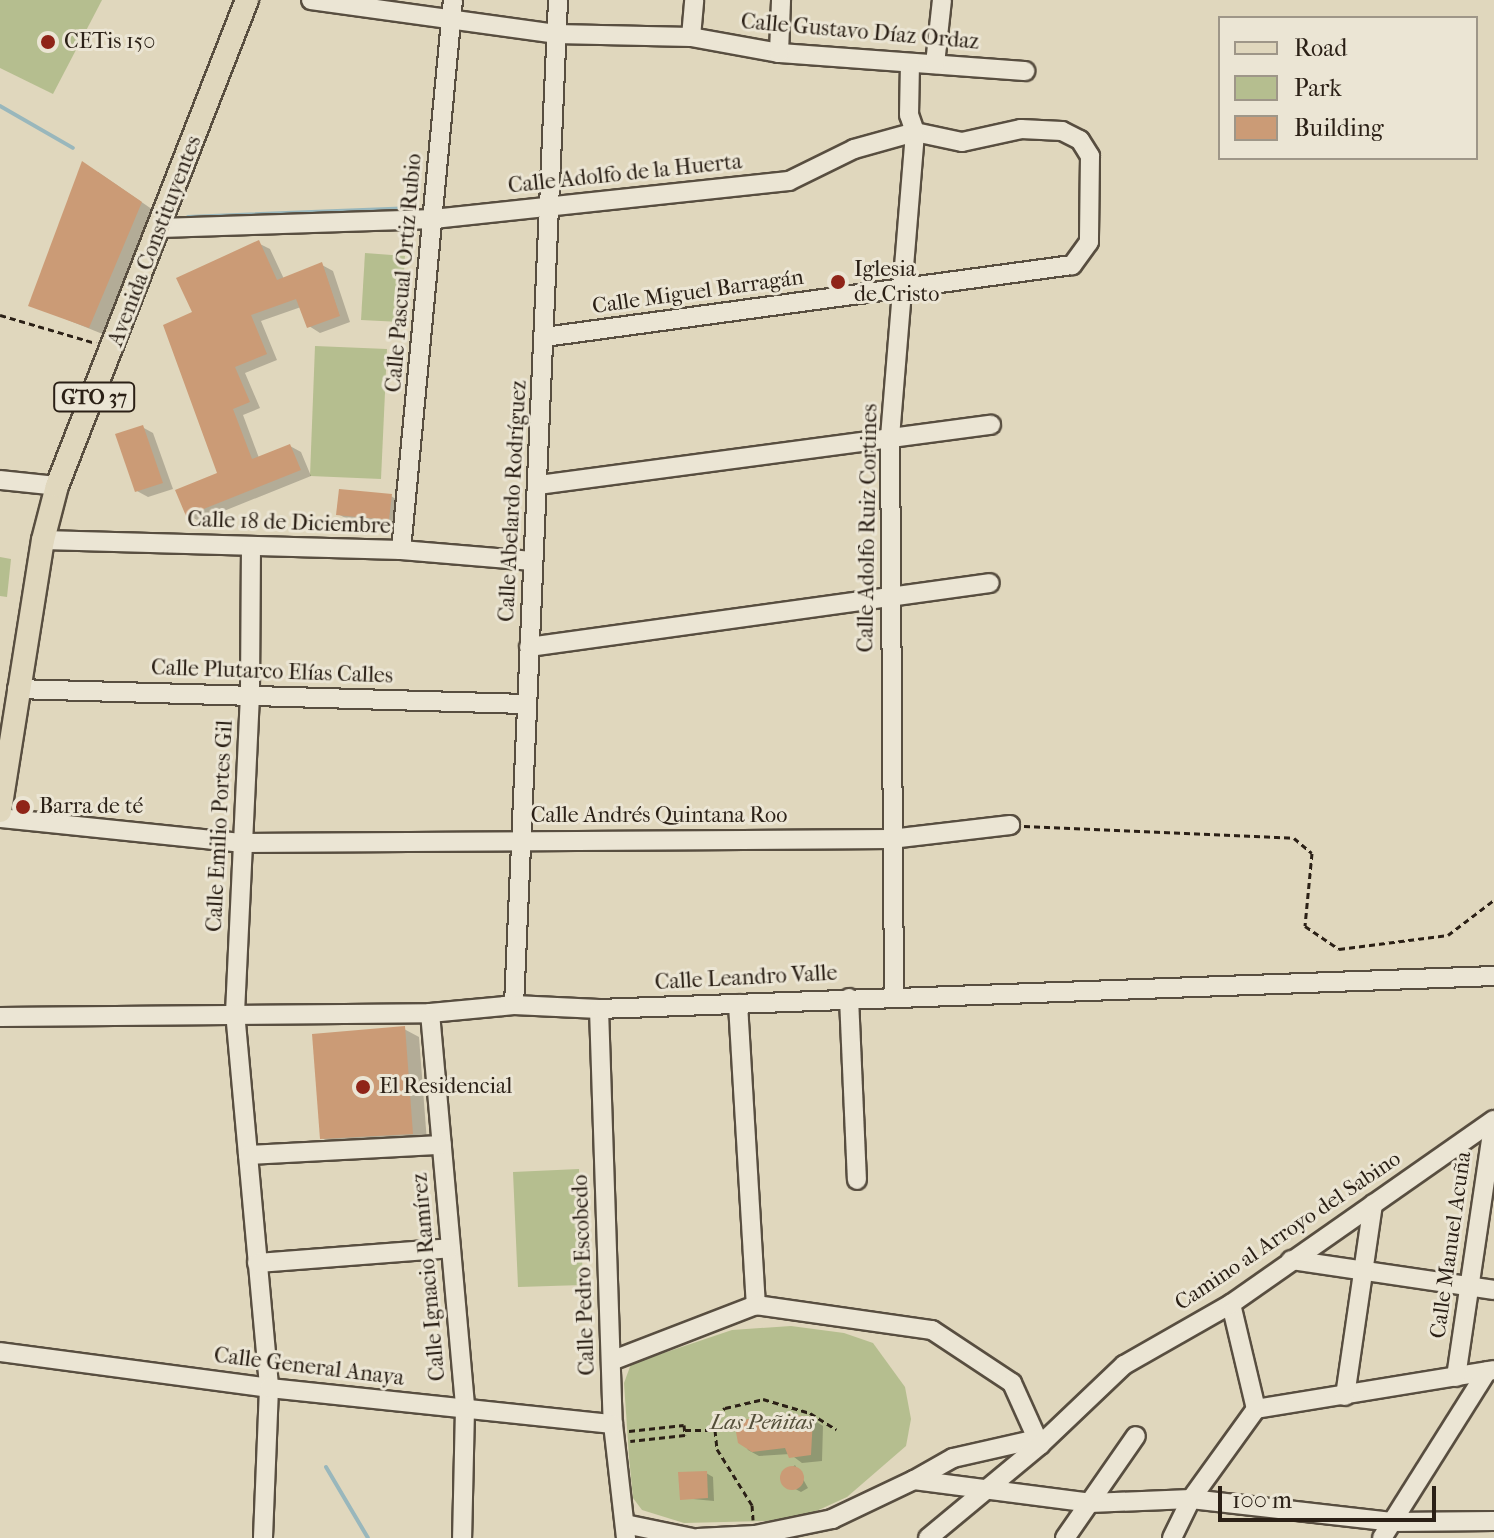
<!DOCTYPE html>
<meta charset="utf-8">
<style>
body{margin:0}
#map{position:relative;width:1494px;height:1538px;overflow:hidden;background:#e0d7bd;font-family:"IM FELL French Canon",serif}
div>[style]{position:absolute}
.green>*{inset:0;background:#b5be8f}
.shadow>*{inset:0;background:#0003}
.stream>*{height:4px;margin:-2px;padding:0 2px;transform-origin:2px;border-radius:2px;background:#99b7bc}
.building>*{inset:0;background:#cb9b76}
.round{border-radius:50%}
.path>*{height:3px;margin-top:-1.5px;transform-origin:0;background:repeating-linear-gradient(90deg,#2b2016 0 6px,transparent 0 10px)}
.roads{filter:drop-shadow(2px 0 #584e40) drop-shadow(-2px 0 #584e40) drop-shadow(0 2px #584e40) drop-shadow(0 -2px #584e40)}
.minor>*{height:18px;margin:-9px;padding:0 9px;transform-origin:9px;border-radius:9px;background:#ebe5d4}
.major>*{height:22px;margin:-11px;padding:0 11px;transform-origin:11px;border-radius:11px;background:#e0d7bd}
.dots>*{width:22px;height:22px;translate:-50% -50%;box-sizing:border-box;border:4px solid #ebe5d4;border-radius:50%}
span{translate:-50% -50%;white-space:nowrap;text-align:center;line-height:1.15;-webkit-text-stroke:6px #ebe5d4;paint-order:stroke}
.shield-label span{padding:2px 6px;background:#ebe5d4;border:2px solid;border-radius:6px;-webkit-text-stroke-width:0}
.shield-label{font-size:20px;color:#2b2016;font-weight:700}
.street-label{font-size:22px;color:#2b2016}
.poi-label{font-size:22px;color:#2b2016}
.left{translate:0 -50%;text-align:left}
.park-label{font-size:22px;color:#544f3a;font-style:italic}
.legend{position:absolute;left:1218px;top:16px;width:260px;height:144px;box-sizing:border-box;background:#ebe5d4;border:2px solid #9e9688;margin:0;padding:10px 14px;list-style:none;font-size:24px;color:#2b2016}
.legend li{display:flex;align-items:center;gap:16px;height:40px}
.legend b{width:40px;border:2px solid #9e9688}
.scale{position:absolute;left:1218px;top:1486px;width:218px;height:36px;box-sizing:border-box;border:4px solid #2b2016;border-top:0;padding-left:10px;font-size:24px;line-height:28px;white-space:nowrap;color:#2b2016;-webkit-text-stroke:6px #ebe5d4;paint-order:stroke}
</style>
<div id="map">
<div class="green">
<i style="clip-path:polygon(0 0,102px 0,53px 94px,0 68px)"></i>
<i style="clip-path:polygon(365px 253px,405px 256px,401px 322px,361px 320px)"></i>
<i style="clip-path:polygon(315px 346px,387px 349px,381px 479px,310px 476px)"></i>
<i style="clip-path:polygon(0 557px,11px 559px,7px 597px,0 596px)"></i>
<i style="clip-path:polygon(579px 1169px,583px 1285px,518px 1287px,513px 1172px)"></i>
<i style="clip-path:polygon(791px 1326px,844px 1333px,873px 1343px,905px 1387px,911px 1419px,906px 1446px,847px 1497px,812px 1513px,767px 1521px,684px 1523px,642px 1510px,633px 1498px,629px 1457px,624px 1383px,631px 1364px,732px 1330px)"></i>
</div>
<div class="shadow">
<i style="clip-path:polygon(98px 172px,156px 212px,105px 335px,31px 305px)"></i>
<i style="clip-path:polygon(258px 243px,270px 249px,284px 279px,322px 265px,333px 271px,350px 322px,320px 333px,309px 326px,301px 307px,261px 321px,277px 360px,245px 373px,260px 408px,243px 415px,259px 458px,290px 446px,301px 452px,311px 476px,199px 521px,188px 515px,219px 474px,194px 313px)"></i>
<i style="clip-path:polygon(142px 427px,153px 433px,173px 489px,148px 497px,137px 491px)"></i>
<i style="clip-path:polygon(391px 496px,402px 503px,400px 526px,349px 520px,338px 514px)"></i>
<i style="clip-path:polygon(404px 1029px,419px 1037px,427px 1142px,337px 1147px,322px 1138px)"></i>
<i style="clip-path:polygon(812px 1419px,823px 1426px,822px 1461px,802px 1463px,790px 1454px,759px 1456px,748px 1450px,738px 1432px)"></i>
<i style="clip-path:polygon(795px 1465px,808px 1488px,801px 1492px,784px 1483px,783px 1475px)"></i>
<i style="clip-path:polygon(706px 1473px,713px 1477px,714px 1501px,682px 1498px)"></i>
</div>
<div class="stream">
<i style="left:0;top:106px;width:84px;rotate:29.9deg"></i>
<i style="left:188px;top:217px;width:220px;rotate:-2.3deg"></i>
<i style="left:326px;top:1467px;width:82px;rotate:59.4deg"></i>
</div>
<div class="building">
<i style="clip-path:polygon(82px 161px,142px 202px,89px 328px,28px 306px)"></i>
<i style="clip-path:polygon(259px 240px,277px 280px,322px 262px,340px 316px,307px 328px,296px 299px,251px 315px,267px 354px,235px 367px,250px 402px,233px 409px,252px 459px,290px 444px,301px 470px,186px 516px,175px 490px,217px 473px,163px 325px,192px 312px,176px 278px)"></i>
<i style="clip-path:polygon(143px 425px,163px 483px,135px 492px,115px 434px)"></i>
<i style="clip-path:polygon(339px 489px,392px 494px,389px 520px,336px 515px)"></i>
<i style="clip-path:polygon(405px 1026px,413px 1134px,320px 1139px,312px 1034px)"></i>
<i style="clip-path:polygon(790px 1415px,813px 1417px,811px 1455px,789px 1458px,785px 1448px,752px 1452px,738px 1443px,736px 1432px,747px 1419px,785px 1422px)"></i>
<i class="round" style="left:780px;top:1466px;width:24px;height:24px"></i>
<i style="clip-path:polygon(707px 1471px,708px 1498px,680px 1500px,678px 1472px)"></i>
</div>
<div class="path">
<i style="left:0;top:315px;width:100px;rotate:16.3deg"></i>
<i style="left:1024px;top:826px;width:270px;rotate:2.5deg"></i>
<i style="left:1294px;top:838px;width:23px;rotate:40deg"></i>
<i style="left:1312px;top:853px;width:73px;rotate:95.5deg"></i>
<i style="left:1305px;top:926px;width:41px;rotate:34.1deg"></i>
<i style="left:1339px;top:949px;width:110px;rotate:-7.3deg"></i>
<i style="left:1448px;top:935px;width:58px;rotate:-37.3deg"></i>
<i style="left:685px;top:1430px;width:30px"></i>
<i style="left:715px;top:1430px;width:19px;rotate:84deg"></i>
<i style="left:717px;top:1449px;width:66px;rotate:58deg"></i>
<i style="left:752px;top:1505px;width:15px;rotate:86deg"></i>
<i style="left:715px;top:1430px;width:14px;rotate:-86deg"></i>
<i style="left:716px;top:1416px;width:12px;rotate:-42deg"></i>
<i style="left:725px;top:1408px;width:39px;rotate:-13deg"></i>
<i style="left:763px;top:1399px;width:49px;rotate:16.6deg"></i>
<i style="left:810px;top:1413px;width:31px;rotate:32deg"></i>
<i style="left:629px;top:1431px;width:55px;rotate:-6.2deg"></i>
<i style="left:684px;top:1425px;width:10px;rotate:84deg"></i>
<i style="left:685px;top:1435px;width:55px;rotate:173.8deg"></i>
</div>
<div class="roads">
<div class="minor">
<i style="left:311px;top:0;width:247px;rotate:7.9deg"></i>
<i style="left:556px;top:34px;width:135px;rotate:1.3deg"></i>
<i style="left:691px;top:37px;width:89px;rotate:10.3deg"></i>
<i style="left:779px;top:53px;width:247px;rotate:4.2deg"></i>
<i style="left:691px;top:37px;width:37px;rotate:-85deg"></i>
<i style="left:779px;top:53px;width:53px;rotate:-87.8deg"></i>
<i style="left:935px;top:64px;width:64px;rotate:-83.8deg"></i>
<i style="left:162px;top:228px;width:271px;rotate:-1.9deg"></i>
<i style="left:433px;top:219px;width:358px;rotate:-6.1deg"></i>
<i style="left:789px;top:181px;width:72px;rotate:-26.2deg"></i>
<i style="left:854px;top:149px;width:63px;rotate:-15.6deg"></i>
<i style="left:915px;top:132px;width:48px;rotate:12deg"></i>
<i style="left:962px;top:142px;width:60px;rotate:-12.4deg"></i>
<i style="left:1021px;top:129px;width:41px;rotate:2.8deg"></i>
<i style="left:1062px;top:131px;width:20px;rotate:27deg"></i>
<i style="left:1080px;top:140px;width:19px;rotate:58deg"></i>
<i style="left:1090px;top:156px;width:86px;rotate:90.7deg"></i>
<i style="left:1089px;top:242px;width:29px;rotate:126deg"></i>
<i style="left:1072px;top:265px;width:533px;rotate:172.23deg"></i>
<i style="left:0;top:480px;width:57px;rotate:6deg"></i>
<i style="left:539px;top:485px;width:456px;rotate:-7.6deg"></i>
<i style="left:43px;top:540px;width:358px;rotate:1.6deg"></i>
<i style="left:401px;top:550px;width:132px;rotate:4.8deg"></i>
<i style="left:251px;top:546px;width:149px;rotate:90.4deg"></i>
<i style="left:250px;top:695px;width:317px;rotate:92.7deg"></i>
<i style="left:235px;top:1012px;width:378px;rotate:84.8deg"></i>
<i style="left:269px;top:1388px;width:150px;rotate:92.3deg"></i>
<i style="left:401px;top:550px;width:552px;rotate:-84.6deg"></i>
<i style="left:529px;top:647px;width:465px;rotate:-7.9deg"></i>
<i style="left:17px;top:689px;width:508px;rotate:1.69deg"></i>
<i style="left:0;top:818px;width:243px;rotate:5.9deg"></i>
<i style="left:242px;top:843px;width:649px;rotate:-0.35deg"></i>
<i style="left:891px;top:839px;width:120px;rotate:-6.7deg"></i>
<i style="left:894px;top:996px;width:559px;rotate:-90.41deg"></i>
<i style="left:890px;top:437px;width:306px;rotate:-85.3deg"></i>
<i style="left:915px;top:132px;width:18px;rotate:-109deg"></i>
<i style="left:909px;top:115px;width:52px;rotate:-88.9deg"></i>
<i style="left:849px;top:998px;width:182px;rotate:87.5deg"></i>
<i style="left:738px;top:1004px;width:302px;rotate:86.6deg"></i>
<i style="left:514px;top:1005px;width:1006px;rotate:-87.49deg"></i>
<i style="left:599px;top:1009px;width:415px;rotate:88.1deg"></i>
<i style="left:613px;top:1424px;width:115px;rotate:83.5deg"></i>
<i style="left:430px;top:1013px;width:398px;rotate:84.9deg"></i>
<i style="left:465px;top:1409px;width:129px;rotate:91.3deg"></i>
<i style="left:0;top:1017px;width:430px;rotate:-0.5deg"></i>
<i style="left:430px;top:1013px;width:84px;rotate:-5.4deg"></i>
<i style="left:514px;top:1005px;width:85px;rotate:2.7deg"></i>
<i style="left:599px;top:1009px;width:896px;rotate:-2.11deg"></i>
<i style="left:248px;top:1155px;width:194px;rotate:-3deg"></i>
<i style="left:1291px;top:1260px;width:205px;rotate:8.4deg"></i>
<i style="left:257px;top:1263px;width:194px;rotate:-4.4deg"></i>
<i style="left:1231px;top:1304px;width:108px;rotate:76.6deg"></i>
<i style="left:1256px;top:1409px;width:241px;rotate:-9.3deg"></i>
<i style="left:0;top:1352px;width:271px;rotate:7.6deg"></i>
<i style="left:269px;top:1388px;width:346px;rotate:6deg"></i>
<i style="left:611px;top:1361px;width:155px;rotate:-21.1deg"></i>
<i style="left:756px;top:1305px;width:178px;rotate:8.1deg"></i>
<i style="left:932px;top:1330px;width:96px;rotate:33.5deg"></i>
<i style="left:1012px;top:1383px;width:68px;rotate:65.7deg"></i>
<i style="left:1456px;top:1377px;width:259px;rotate:-81.6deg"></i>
<i style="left:1345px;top:1396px;width:194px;rotate:-81.7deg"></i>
<i style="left:914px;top:1480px;width:45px;rotate:-29.4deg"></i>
<i style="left:953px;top:1458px;width:86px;rotate:-12.7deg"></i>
<i style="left:625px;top:1524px;width:68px;rotate:11.8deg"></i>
<i style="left:698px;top:1538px;width:57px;rotate:-3deg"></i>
<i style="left:755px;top:1535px;width:79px;rotate:-11.7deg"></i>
<i style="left:832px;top:1519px;width:91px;rotate:-25.4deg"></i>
<i style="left:914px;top:1480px;width:177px;rotate:7.4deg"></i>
<i style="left:1090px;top:1503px;width:101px;rotate:-2.3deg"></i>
<i style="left:1191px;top:1499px;width:202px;rotate:6.5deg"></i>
<i style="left:1392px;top:1522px;width:102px;rotate:-0.6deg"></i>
<i style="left:928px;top:1538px;width:146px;rotate:-39.7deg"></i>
<i style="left:1040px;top:1445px;width:116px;rotate:-43.6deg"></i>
<i style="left:1124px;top:1365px;width:123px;rotate:-29.7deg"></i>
<i style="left:1231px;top:1304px;width:321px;rotate:-35deg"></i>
<i style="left:1065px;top:1538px;width:124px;rotate:-55.2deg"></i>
<i style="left:1172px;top:1538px;width:43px;rotate:-64deg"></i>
<i style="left:1191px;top:1499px;width:111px;rotate:-54.2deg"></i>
<i style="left:1382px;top:1538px;width:197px;rotate:-57.8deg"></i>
</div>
<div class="major">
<i style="left:0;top:811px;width:274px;rotate:-81deg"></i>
<i style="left:43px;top:540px;width:56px;rotate:-75.5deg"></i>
<i style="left:57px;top:486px;width:522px;rotate:-68.65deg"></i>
</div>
</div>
<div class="dots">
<i style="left:48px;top:42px;background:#8f2418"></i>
<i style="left:838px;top:282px;background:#8f2418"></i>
<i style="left:23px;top:807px;background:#8f2418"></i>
<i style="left:363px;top:1087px;background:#8f2418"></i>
</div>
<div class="shield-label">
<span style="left:94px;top:397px">GTO 37</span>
</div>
<div class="street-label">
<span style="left:860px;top:32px;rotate:5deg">Calle Gustavo Díaz Ordaz</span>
<span style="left:625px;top:174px;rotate:-6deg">Calle Adolfo de la Huerta</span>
<span style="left:155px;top:241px;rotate:-69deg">Avenida Constituyentes</span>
<span style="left:404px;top:273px;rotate:-85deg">Calle Pascual Ortiz Rubio</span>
<span style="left:698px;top:292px;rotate:-8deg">Calle Miguel Barragán</span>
<span style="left:513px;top:501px;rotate:-87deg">Calle Abelardo Rodríguez</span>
<span style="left:289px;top:523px;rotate:2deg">Calle 18 de Diciembre</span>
<span style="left:868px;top:528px;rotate:-89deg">Calle Adolfo Ruiz Cortines</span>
<span style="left:272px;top:672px;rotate:2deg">Calle Plutarco Elías Calles</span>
<span style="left:659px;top:816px">Calle Andrés Quintana Roo</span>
<span style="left:220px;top:826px;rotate:-87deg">Calle Emilio Portes Gil</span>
<span style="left:746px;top:978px;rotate:-3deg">Calle Leandro Valle</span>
<span style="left:1288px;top:1231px;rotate:-34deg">Camino al Arroyo del Sabino</span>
<span style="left:1451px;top:1245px;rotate:-82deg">Calle Manuel Acuña</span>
<span style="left:584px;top:1275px;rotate:-92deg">Calle Pedro Escobedo</span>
<span style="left:429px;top:1277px;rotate:-95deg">Calle Ignacio Ramírez</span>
<span style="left:309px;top:1367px;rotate:7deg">Calle General Anaya</span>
</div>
<div class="poi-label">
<span class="left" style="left:64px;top:42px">CETis 150</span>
<span class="left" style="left:854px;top:282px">Iglesia<br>de Cristo</span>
<span class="left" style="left:39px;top:807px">Barra de té</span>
<span class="left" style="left:379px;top:1087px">El Residencial</span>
</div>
<div class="park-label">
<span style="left:762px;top:1423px">Las Peñitas</span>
</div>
<ul class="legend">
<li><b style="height:10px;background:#e0d7bd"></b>Road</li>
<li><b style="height:22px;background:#b5be8f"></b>Park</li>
<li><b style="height:22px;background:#cb9b76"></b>Building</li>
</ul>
<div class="scale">100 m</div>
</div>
